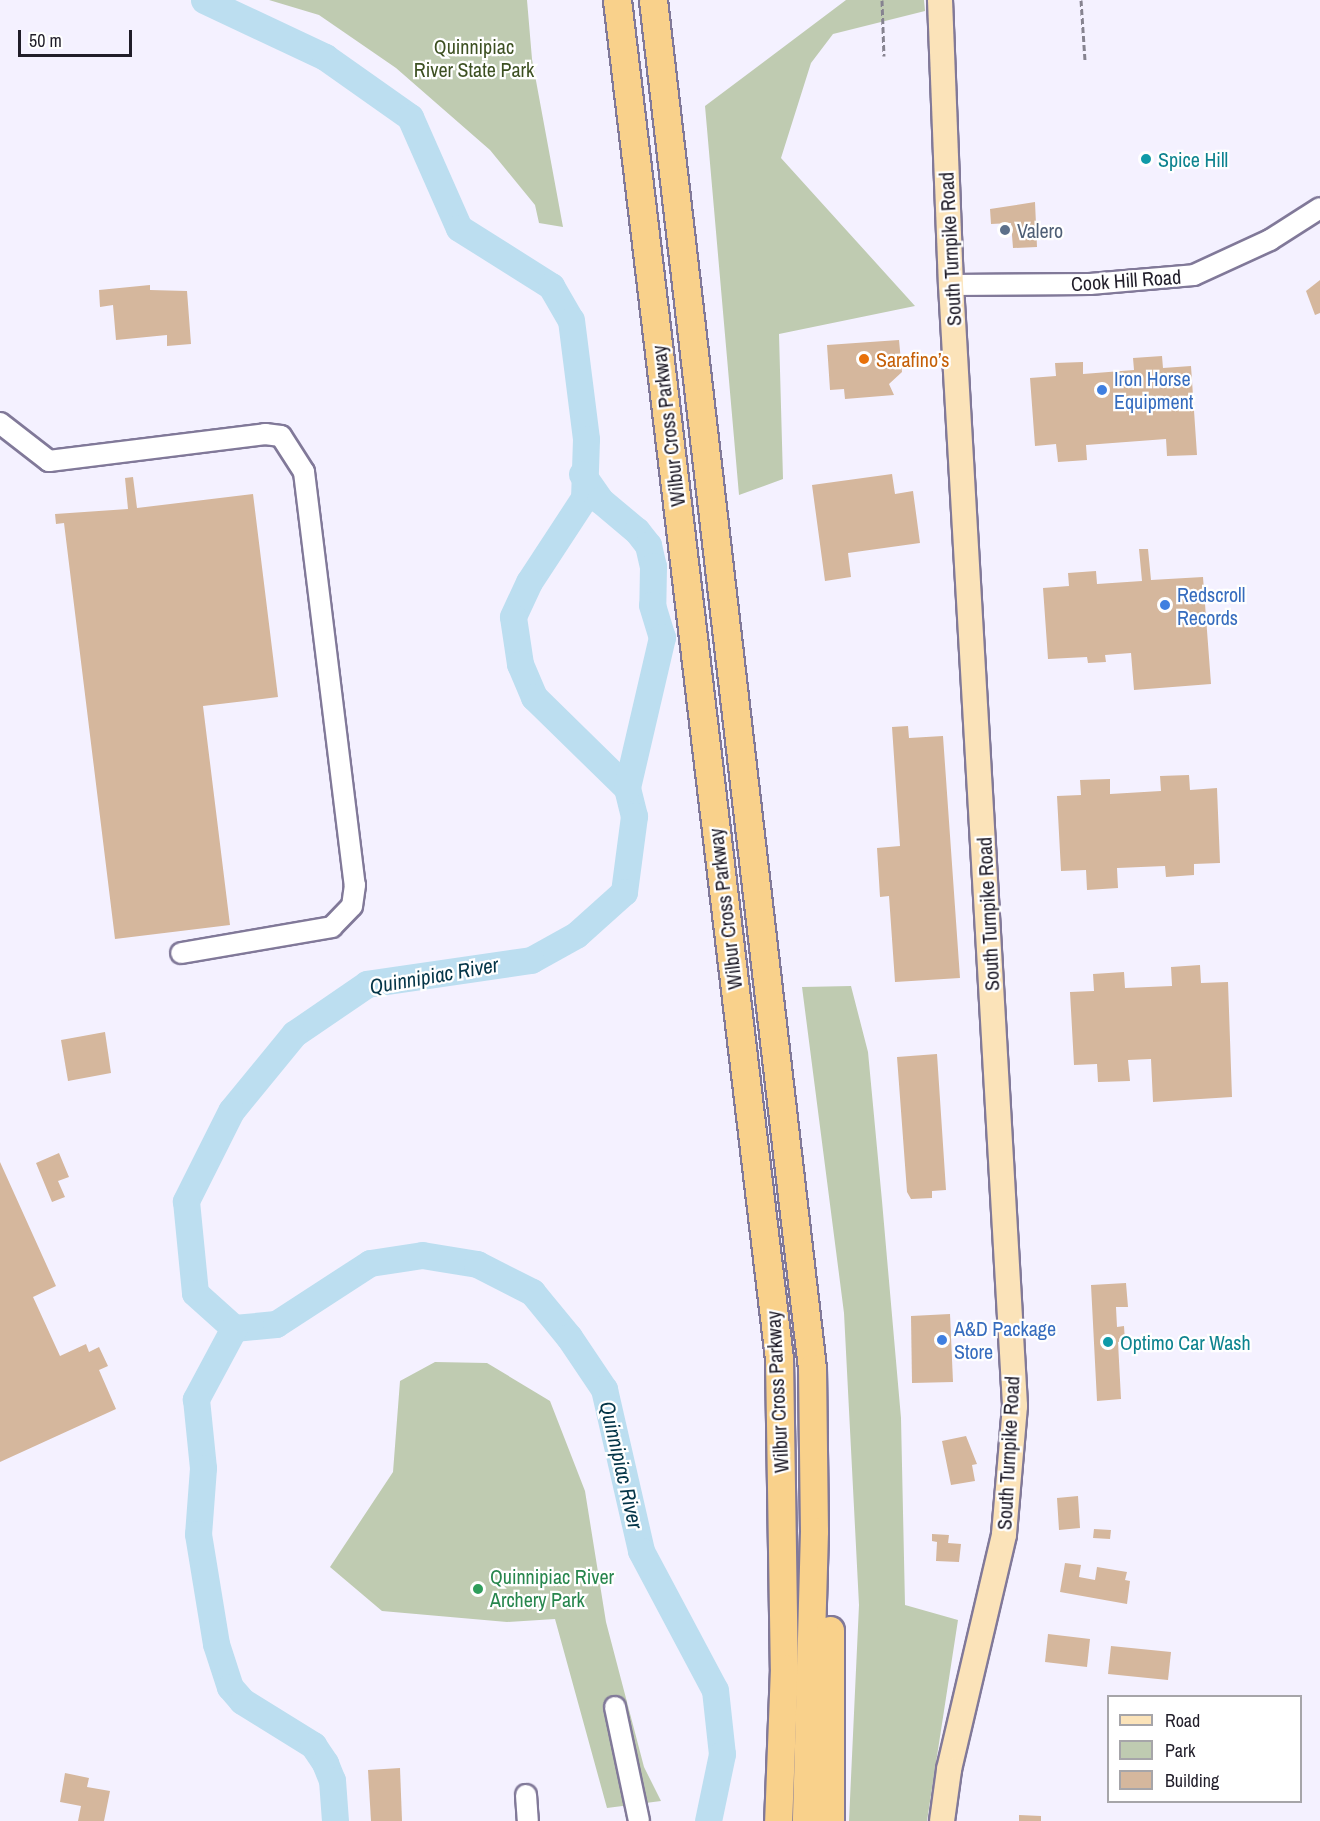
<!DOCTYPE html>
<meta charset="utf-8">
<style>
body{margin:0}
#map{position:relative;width:1320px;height:1821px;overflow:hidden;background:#f4f1ff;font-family:"Archivo Narrow",sans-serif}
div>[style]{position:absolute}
.green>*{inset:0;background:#bfcbb1}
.river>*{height:27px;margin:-13.5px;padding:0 13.5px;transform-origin:13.5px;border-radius:13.5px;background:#bcdef0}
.building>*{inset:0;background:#d5b79d}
.path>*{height:3px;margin-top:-1.5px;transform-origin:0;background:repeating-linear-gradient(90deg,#868390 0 6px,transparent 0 9px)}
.roads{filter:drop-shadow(2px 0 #817999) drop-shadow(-2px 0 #817999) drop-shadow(0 2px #817999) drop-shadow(0 -2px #817999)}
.minor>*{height:20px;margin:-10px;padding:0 10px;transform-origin:10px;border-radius:10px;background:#fff}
.major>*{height:24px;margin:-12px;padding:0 12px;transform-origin:12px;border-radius:12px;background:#fbe3b9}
.highway>*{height:27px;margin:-13.5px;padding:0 13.5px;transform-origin:13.5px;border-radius:13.5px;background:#f9d18b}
.dots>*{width:16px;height:16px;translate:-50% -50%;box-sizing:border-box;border:3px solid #fff;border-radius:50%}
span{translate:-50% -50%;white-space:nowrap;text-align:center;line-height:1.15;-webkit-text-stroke:4.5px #fff;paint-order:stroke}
.park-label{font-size:20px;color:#3d5022}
.culture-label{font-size:20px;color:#0d838f}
.left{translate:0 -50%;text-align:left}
.service-label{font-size:20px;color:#4e5e75}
.street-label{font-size:20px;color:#201d29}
.food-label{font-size:20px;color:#c56008}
.shop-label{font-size:20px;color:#366cbe}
.leisure-label{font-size:20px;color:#27864d}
.water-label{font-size:21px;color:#043548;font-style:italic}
.legend{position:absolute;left:1107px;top:1695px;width:195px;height:108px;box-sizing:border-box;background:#fff;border:2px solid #a6a5a9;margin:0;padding:8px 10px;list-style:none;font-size:18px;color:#201d29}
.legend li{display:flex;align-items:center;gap:12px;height:30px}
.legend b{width:30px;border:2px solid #a6a5a9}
.scale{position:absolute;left:18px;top:30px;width:114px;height:27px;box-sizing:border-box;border:3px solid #201d29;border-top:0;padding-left:8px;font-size:18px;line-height:21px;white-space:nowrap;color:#201d29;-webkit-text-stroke:4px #fff;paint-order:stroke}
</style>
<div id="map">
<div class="green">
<i style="clip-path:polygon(269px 0,527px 0,532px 59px,563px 227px,539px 223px,535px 205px,490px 150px,396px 68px,319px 15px)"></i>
<i style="clip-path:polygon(846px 0,924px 0,925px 11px,833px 34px,811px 63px,781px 158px,915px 306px,779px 334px,783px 479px,739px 495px,705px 106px)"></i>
<i style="clip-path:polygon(851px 986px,868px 1052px,882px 1201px,901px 1418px,905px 1605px,958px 1620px,927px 1821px,849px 1821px,859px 1605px,844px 1313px,802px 987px)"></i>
<i style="clip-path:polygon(435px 1362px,487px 1363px,550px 1401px,585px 1491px,606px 1622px,644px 1767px,661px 1801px,607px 1808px,555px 1619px,507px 1622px,382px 1611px,330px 1567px,393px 1472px,400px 1381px)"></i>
</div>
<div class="river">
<i style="left:204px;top:0;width:134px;rotate:25.2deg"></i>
<i style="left:325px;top:57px;width:104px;rotate:35.2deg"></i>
<i style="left:410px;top:117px;width:121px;rotate:66.2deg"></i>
<i style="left:459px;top:228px;width:109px;rotate:32.2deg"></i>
<i style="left:551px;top:286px;width:39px;rotate:60deg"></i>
<i style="left:571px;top:320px;width:120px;rotate:82.8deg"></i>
<i style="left:586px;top:439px;width:59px;rotate:91.9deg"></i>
<i style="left:584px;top:498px;width:100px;rotate:123.2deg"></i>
<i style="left:529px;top:582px;width:38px;rotate:115deg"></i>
<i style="left:513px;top:617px;width:48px;rotate:81.5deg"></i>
<i style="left:520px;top:664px;width:36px;rotate:67deg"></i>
<i style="left:534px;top:697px;width:130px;rotate:44.4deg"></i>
<i style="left:627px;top:788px;width:29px;rotate:76deg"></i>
<i style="left:634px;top:816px;width:77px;rotate:97.5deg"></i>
<i style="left:624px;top:892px;width:64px;rotate:138.1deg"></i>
<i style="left:576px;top:935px;width:51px;rotate:150.9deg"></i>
<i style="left:531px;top:960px;width:166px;rotate:171.7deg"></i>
<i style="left:367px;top:984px;width:88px;rotate:145.6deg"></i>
<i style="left:294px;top:1034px;width:99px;rotate:129.3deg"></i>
<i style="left:231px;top:1111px;width:101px;rotate:116.6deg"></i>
<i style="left:186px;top:1201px;width:92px;rotate:84.4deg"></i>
<i style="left:195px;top:1293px;width:52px;rotate:41.9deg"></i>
<i style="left:234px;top:1328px;width:42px;rotate:-5.4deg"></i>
<i style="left:276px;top:1324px;width:112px;rotate:-33deg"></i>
<i style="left:370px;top:1263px;width:53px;rotate:-8.7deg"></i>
<i style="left:422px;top:1255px;width:56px;rotate:9.3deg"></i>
<i style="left:477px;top:1264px;width:62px;rotate:27deg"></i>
<i style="left:532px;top:1292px;width:58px;rotate:50.6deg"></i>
<i style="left:569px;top:1337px;width:63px;rotate:56.1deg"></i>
<i style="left:604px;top:1389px;width:166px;rotate:77.1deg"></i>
<i style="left:641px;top:1551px;width:157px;rotate:62deg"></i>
<i style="left:715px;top:1690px;width:64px;rotate:83.8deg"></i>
<i style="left:722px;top:1754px;width:68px;rotate:101.8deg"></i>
<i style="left:582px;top:474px;width:32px;rotate:55deg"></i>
<i style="left:600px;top:500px;width:48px;rotate:40deg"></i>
<i style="left:637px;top:531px;width:18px;rotate:52deg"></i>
<i style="left:648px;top:545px;width:22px;rotate:77deg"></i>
<i style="left:653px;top:566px;width:39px;rotate:91deg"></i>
<i style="left:652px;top:605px;width:34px;rotate:73deg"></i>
<i style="left:662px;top:637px;width:155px;rotate:103.1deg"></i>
<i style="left:234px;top:1328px;width:81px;rotate:118.2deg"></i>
<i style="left:196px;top:1399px;width:69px;rotate:84.2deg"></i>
<i style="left:203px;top:1468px;width:66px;rotate:94.3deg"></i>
<i style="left:198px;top:1534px;width:111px;rotate:80.7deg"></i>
<i style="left:216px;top:1644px;width:45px;rotate:72deg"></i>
<i style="left:230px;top:1687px;width:18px;rotate:49deg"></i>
<i style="left:242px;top:1701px;width:84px;rotate:31.8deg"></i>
<i style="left:313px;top:1745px;width:22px;rotate:56deg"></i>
<i style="left:325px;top:1763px;width:18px;rotate:68deg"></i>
<i style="left:332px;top:1780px;width:41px;rotate:85.8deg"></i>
</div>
<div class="building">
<i style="clip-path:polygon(1035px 202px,1037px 247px,1013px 248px,1011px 223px,991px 224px,990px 209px)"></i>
<i style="clip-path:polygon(1320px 280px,1320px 313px,1315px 315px,1306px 291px)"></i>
<i style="clip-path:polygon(150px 285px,150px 290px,187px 291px,191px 344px,167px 346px,167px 335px,116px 340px,113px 305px,100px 307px,99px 290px)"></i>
<i style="clip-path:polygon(899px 340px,902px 372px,889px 384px,894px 395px,845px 399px,844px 389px,830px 390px,827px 345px)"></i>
<i style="clip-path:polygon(1162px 356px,1163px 368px,1191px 366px,1197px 455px,1167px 456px,1166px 439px,1086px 445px,1087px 460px,1058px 462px,1056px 444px,1035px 446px,1030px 378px,1056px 376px,1055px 363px,1083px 362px,1083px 374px,1134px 370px,1133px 358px)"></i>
<i style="clip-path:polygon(892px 474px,895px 494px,913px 491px,920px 543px,848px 553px,851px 577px,825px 581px,812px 485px)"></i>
<i style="clip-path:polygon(133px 477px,137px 508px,253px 494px,278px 697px,203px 706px,230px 925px,115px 939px,64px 523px,56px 524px,55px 514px,128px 509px,125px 478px)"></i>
<i style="clip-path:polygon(1139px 549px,1148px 549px,1151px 580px,1203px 577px,1211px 684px,1134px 690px,1131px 653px,1105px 655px,1106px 662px,1088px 663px,1087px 657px,1048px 659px,1043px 588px,1069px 586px,1068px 573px,1096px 571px,1097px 584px,1142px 581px)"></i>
<i style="clip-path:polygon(908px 726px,909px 738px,943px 736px,960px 978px,895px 982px,889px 896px,880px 897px,877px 848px,900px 846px,892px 727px)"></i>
<i style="clip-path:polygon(1189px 775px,1190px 790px,1217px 788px,1220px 863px,1194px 864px,1194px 875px,1166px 877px,1165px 866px,1117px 868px,1118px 888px,1087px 890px,1086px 870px,1061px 871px,1057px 796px,1081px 795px,1080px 780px,1110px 779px,1110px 794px,1161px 791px,1160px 776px)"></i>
<i style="clip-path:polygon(1200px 965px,1201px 983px,1228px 982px,1232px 1097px,1153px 1102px,1151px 1059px,1128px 1060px,1130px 1081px,1098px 1082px,1097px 1064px,1074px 1065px,1070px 992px,1094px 991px,1093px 974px,1124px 972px,1125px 988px,1172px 986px,1171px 967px)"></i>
<i style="clip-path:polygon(105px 1032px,111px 1073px,68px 1081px,61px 1040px)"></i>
<i style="clip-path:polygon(937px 1054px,946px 1190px,932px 1191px,932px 1198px,911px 1199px,907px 1192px,897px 1057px)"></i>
<i style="clip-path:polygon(59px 1153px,69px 1177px,58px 1181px,65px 1197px,52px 1202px,36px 1163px)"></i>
<i style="clip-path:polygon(0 1162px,56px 1286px,33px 1297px,60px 1356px,86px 1344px,89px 1352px,99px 1347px,108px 1366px,99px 1370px,116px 1409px,0 1462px)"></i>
<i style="clip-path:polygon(1126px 1283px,1128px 1307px,1116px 1307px,1117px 1327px,1124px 1326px,1125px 1342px,1118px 1342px,1121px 1399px,1097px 1401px,1091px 1285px)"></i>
<i style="clip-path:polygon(950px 1314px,953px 1382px,912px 1383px,911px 1316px)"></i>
<i style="clip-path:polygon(966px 1436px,977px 1464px,972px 1465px,975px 1481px,951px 1485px,942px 1441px)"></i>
<i style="clip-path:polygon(1078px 1496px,1080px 1528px,1059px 1530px,1057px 1498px)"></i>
<i style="clip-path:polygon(1094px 1529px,1111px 1530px,1110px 1539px,1093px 1538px)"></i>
<i style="clip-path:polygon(932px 1534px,949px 1535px,948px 1543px,961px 1544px,959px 1562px,936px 1561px,937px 1542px,932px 1541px)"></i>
<i style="clip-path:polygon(1065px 1563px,1081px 1565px,1079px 1577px,1095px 1580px,1097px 1567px,1127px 1572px,1125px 1580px,1130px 1581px,1127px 1604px,1060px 1592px)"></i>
<i style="clip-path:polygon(1048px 1634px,1090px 1639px,1087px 1667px,1045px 1662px)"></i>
<i style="clip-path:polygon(1111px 1646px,1171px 1652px,1168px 1680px,1108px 1674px)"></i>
<i style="clip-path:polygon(400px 1768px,402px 1821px,371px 1821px,368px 1770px)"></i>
<i style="clip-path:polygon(65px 1773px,89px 1778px,87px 1787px,110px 1791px,104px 1821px,78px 1821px,81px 1806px,60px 1802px)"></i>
<i style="clip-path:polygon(1019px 1815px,1041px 1816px,1041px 1821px,1019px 1821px)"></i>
</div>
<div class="path">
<i style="left:882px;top:0;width:56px;rotate:88deg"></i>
<i style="left:1081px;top:0;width:60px;rotate:86.2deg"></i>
</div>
<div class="roads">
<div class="minor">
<i style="left:951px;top:285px;width:139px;rotate:-0.4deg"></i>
<i style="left:1090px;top:284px;width:104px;rotate:-4.9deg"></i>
<i style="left:1194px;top:275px;width:84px;rotate:-24.7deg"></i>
<i style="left:1270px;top:240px;width:59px;rotate:-32.6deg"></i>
<i style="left:0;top:423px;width:62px;rotate:37.8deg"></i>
<i style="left:49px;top:461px;width:218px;rotate:-7.1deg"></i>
<i style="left:265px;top:434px;width:16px;rotate:7deg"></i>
<i style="left:281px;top:436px;width:43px;rotate:57.4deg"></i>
<i style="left:304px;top:472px;width:416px;rotate:83deg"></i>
<i style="left:355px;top:885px;width:21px;rotate:98deg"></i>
<i style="left:352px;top:906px;width:29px;rotate:134deg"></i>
<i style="left:332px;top:927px;width:153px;rotate:170.2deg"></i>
<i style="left:615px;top:1707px;width:116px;rotate:78.1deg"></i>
<i style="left:526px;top:1795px;width:26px;rotate:86deg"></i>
</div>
<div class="major">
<i style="left:940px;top:0;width:285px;rotate:87.8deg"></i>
<i style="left:951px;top:285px;width:1123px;rotate:86.73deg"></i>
<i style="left:1015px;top:1406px;width:129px;rotate:94.9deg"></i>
<i style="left:1004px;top:1535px;width:241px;rotate:103.2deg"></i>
<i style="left:949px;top:1770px;width:51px;rotate:97.8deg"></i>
</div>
<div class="highway">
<i style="left:617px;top:0;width:1369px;rotate:83.2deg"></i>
<i style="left:779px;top:1359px;width:309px;rotate:89.1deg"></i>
<i style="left:784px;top:1668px;width:153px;rotate:92.2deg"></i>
<i style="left:653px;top:0;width:1377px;rotate:83.37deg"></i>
<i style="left:812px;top:1368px;width:163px;rotate:89.3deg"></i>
<i style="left:814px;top:1531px;width:290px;rotate:91.6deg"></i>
<i style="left:830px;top:1821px;width:191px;rotate:-90deg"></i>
</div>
</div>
<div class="dots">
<i style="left:1146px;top:159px;background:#0f9aa8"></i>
<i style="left:1005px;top:230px;background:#5c6f8a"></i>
<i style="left:864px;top:359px;background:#e8710a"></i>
<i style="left:1102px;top:390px;background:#3f7fe0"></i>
<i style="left:1165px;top:605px;background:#3f7fe0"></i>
<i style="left:942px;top:1340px;background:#3f7fe0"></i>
<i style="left:1108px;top:1342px;background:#0f9aa8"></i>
<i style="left:478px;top:1589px;background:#2e9e5b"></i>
</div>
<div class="park-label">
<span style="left:474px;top:58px">Quinnipiac<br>River State Park</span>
</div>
<div class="culture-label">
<span class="left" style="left:1158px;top:159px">Spice Hill</span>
<span class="left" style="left:1120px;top:1342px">Optimo Car Wash</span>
</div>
<div class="service-label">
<span class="left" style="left:1017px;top:230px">Valero</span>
</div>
<div class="street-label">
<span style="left:950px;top:249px;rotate:-93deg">South Turnpike Road</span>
<span style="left:1126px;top:280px;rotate:-4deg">Cook Hill Road</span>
<span style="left:668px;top:426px;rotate:-97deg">Wilbur Cross Parkway</span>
<span style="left:725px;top:909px;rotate:-97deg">Wilbur Cross Parkway</span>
<span style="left:988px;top:914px;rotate:-93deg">South Turnpike Road</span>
<span style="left:777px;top:1392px;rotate:-93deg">Wilbur Cross Parkway</span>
<span style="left:1008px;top:1453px;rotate:-87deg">South Turnpike Road</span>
</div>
<div class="food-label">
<span class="left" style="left:876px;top:359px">Sarafino’s</span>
</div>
<div class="shop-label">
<span class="left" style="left:1114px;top:390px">Iron Horse<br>Equipment</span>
<span class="left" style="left:1177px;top:606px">Redscroll<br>Records</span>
<span class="left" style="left:954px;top:1340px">A&amp;D Package<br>Store</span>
</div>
<div class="leisure-label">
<span class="left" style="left:490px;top:1588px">Quinnipiac River<br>Archery Park</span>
</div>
<div class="water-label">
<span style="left:434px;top:976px;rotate:-10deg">Quinnipiac River</span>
<span style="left:621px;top:1465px;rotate:77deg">Quinnipiac River</span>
</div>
<ul class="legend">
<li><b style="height:8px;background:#fbe3b9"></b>Road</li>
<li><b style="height:16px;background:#bfcbb1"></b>Park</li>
<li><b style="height:16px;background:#d5b79d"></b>Building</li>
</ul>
<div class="scale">50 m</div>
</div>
